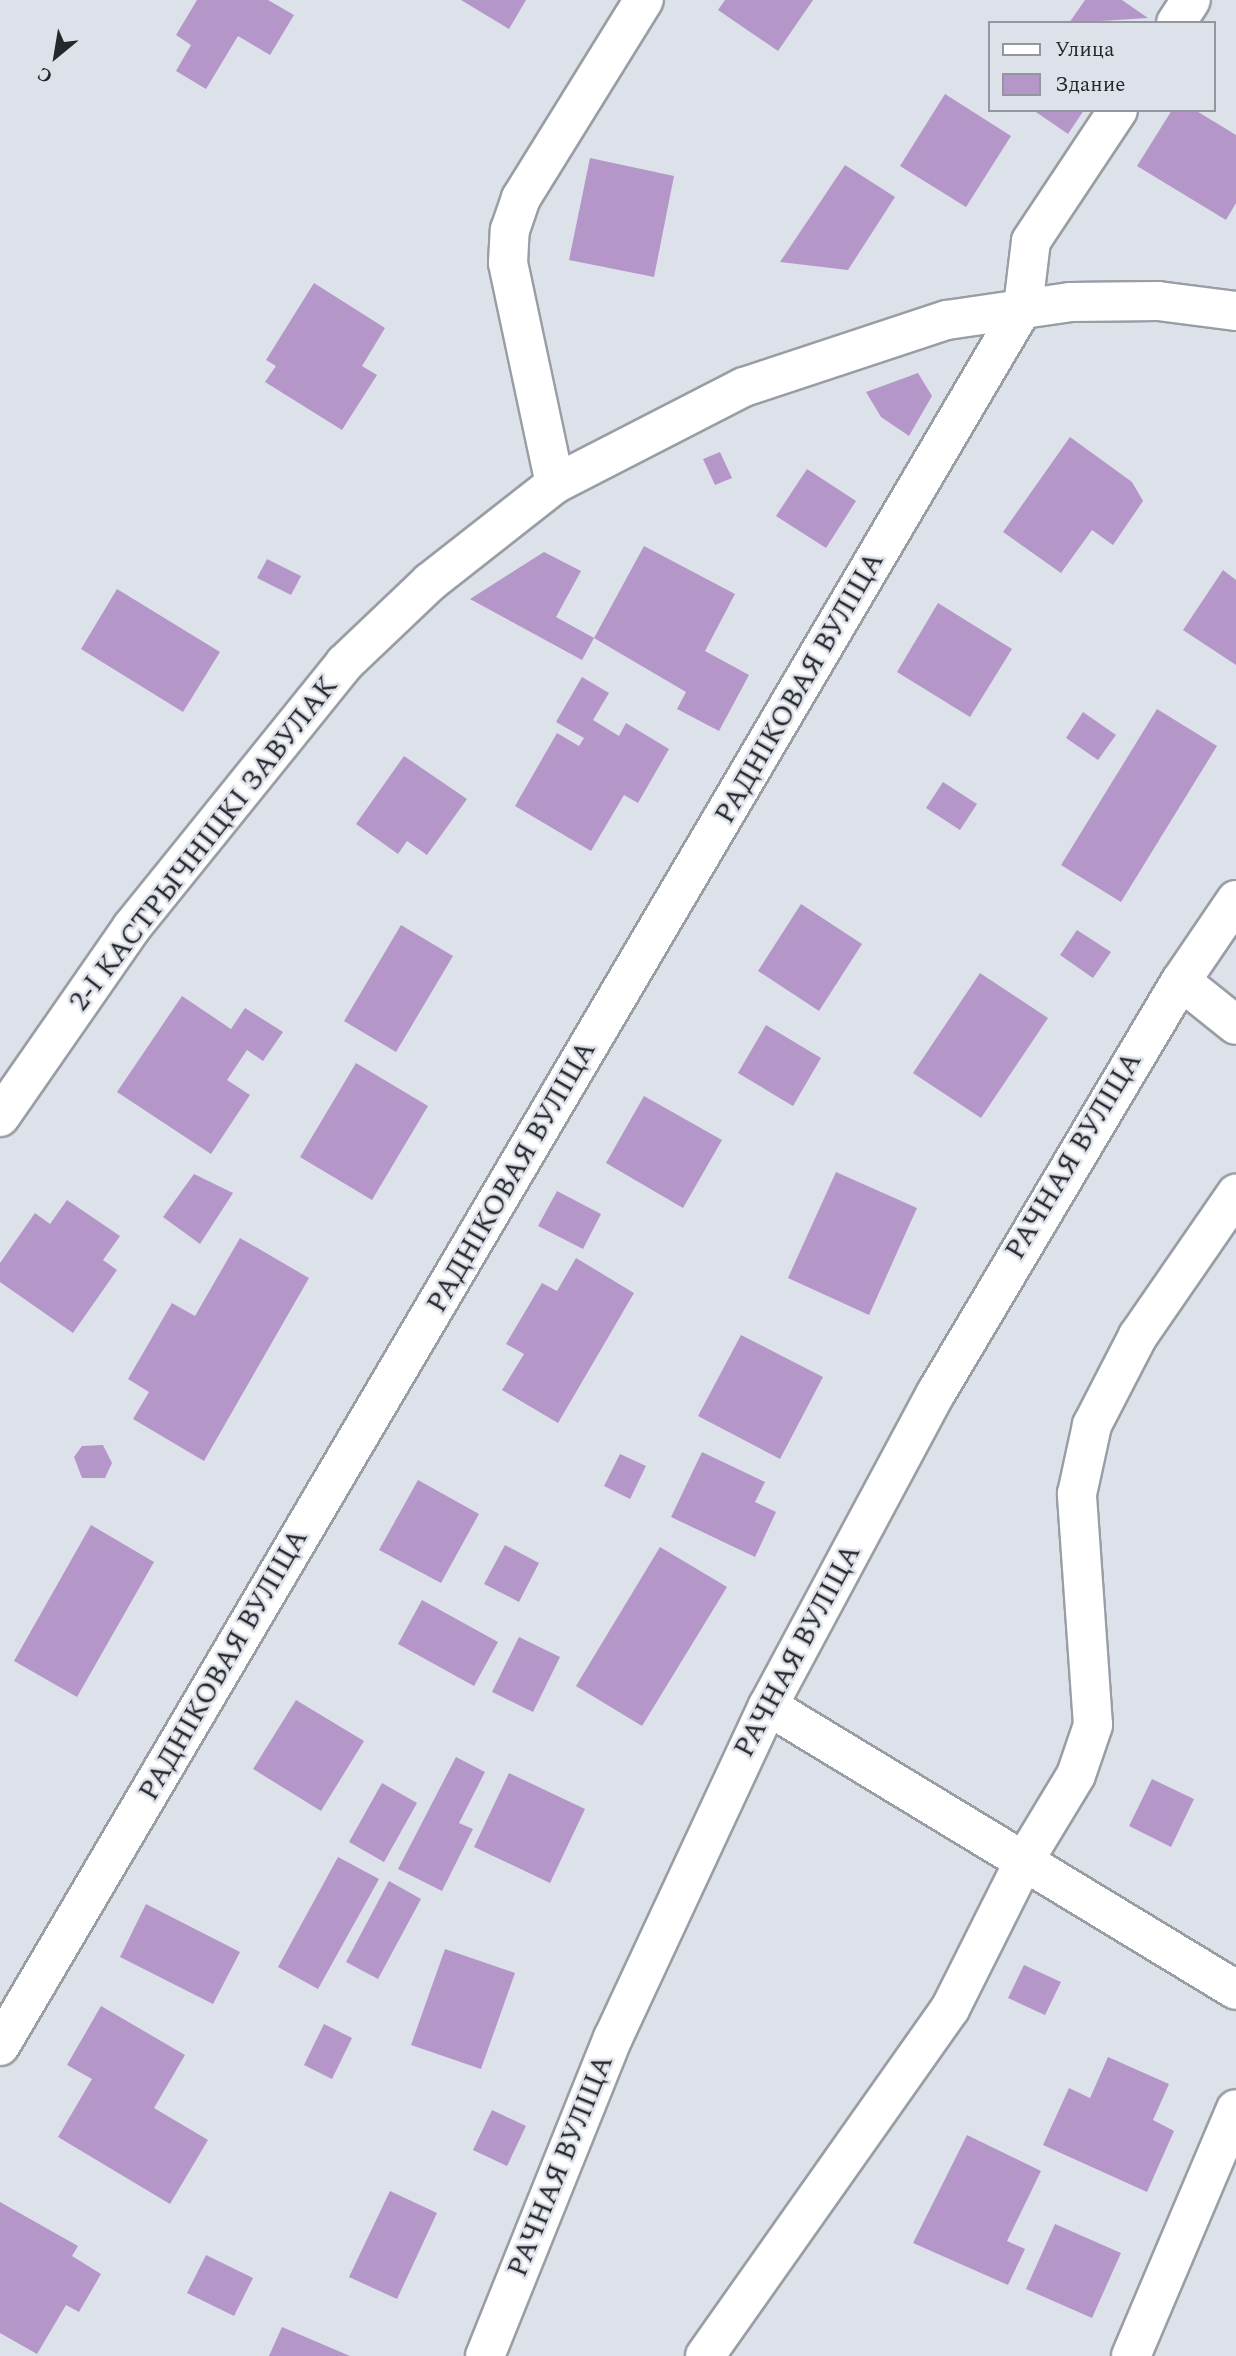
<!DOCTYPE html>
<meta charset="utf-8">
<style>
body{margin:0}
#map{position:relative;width:1236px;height:2356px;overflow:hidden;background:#dde2ea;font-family:Spectral,serif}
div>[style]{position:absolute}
.building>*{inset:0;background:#b497c8}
.roads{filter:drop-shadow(2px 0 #999ea5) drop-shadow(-2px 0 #999ea5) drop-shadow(0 2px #999ea5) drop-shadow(0 -2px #999ea5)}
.minor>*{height:38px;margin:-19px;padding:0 19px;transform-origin:19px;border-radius:19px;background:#fff}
span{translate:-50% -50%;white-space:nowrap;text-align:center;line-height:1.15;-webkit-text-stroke:5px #dde2ea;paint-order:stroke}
.street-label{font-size:28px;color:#25272a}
.legend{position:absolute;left:988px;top:21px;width:228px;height:91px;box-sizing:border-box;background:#dde2ea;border:2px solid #93979d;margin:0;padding:9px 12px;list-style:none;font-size:21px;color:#25272a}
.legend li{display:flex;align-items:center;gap:14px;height:35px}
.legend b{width:35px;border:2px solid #93979d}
.north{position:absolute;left:21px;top:21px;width:70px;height:70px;-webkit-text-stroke:5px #dde2ea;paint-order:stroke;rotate:210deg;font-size:19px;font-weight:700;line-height:28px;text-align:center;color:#25272a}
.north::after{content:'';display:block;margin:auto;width:24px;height:32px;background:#25272a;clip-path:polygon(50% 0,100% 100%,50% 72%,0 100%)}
</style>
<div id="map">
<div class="building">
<i style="clip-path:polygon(197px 0,268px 0,294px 15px,270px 55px,238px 36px,206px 89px,176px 71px,191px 45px,176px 35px)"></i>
<i style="clip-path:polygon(461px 0,526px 0,509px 29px)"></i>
<i style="clip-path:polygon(725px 0,813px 0,778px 51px,718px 10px)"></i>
<i style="clip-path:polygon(1085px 0,1122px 0,1148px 18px,1069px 23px)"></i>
<i style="clip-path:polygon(945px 94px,1011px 136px,966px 207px,900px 166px)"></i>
<i style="clip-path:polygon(1033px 110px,1084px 110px,1068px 134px)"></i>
<i style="clip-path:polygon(1172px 110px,1195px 110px,1236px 135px,1236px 203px,1226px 220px,1137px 166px)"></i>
<i style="clip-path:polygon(590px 158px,674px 176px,654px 277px,569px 260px)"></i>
<i style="clip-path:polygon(845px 165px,895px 197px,848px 270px,780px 262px)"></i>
<i style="clip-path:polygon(314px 283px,385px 328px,362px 366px,377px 375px,342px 430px,265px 382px,276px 366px,266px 360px)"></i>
<i style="clip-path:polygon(918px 373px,932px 396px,909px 436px,881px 417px,866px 392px)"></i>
<i style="clip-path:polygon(1070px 437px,1132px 482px,1143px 501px,1113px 545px,1092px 530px,1061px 573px,1003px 532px)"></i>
<i style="clip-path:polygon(720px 452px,732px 478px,715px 485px,703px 459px)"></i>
<i style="clip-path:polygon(807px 469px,856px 501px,826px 548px,776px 516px)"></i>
<i style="clip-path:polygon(644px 546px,735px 594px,705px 651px,749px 675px,719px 731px,677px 709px,686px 692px,594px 638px,582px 660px,470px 599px,544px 552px,581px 571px,556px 617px,594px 638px)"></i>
<i style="clip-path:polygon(267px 559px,301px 576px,291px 595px,257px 578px)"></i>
<i style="clip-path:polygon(1223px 570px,1236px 580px,1236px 665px,1183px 630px)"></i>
<i style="clip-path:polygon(117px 589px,220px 652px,183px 712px,81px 649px)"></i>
<i style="clip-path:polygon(938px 603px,1012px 649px,970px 717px,897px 672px)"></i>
<i style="clip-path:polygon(582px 677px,609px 693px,593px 720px,619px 736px,626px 723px,669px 749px,638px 803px,624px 795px,591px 851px,515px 806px,557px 733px,579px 746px,584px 738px,556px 722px)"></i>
<i style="clip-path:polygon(1157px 709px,1217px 746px,1121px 902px,1061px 865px)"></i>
<i style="clip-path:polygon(1083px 712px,1116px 735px,1098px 760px,1066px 738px)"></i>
<i style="clip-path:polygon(404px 756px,467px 799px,427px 855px,407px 841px,398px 854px,356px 824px)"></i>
<i style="clip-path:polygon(943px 782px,977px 804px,960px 830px,926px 808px)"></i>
<i style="clip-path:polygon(801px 904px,862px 944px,819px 1011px,758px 971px)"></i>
<i style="clip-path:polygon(401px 925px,453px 956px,396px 1052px,344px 1021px)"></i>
<i style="clip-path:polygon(1077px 930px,1111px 952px,1093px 978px,1060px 955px)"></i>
<i style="clip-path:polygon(980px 973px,1048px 1018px,981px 1118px,913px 1073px)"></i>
<i style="clip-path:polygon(182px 996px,231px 1029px,245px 1008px,283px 1032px,263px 1061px,247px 1050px,227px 1080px,250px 1095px,211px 1154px,117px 1092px)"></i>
<i style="clip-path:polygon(766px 1025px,821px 1058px,793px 1106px,738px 1073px)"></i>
<i style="clip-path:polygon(356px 1063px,428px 1106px,372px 1200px,300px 1157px)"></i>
<i style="clip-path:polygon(644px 1096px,722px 1140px,683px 1208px,606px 1163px)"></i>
<i style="clip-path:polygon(836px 1172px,917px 1208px,869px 1315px,788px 1278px)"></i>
<i style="clip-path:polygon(194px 1174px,233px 1193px,200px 1244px,163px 1217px)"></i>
<i style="clip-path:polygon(557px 1191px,601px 1214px,583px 1249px,538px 1226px)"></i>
<i style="clip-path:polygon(67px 1200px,120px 1236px,103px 1260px,117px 1270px,73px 1333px,0 1282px,0 1263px,35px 1213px,50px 1224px)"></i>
<i style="clip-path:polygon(240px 1238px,309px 1278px,204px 1461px,133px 1419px,149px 1392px,128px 1379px,172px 1303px,195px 1316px)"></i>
<i style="clip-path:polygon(576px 1258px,634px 1293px,558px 1423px,502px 1390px,524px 1354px,506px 1344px,542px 1283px,557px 1291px)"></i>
<i style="clip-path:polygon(741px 1335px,823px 1377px,780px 1459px,698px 1416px)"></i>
<i style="clip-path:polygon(103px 1445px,112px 1463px,105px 1478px,82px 1478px,74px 1457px,82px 1446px)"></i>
<i style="clip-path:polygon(702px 1452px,765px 1482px,755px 1502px,776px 1512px,755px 1557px,671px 1517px)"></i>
<i style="clip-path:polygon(620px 1454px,646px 1466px,630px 1499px,604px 1486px)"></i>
<i style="clip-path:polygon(418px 1480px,479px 1514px,441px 1583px,379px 1550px)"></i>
<i style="clip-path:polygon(91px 1525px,154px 1562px,77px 1697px,14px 1661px)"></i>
<i style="clip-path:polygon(505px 1545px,539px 1563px,519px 1602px,484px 1584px)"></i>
<i style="clip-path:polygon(660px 1547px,727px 1587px,642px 1726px,576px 1686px)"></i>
<i style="clip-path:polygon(422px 1600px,498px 1642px,474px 1686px,398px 1644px)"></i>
<i style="clip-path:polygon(519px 1637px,560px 1657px,533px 1712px,492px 1692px)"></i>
<i style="clip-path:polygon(296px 1700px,364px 1741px,321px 1811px,253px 1769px)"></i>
<i style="clip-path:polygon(456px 1757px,485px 1772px,459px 1823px,473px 1829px,442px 1891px,398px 1869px)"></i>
<i style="clip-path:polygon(509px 1773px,585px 1809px,550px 1883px,474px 1847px)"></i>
<i style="clip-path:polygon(1152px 1779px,1194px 1799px,1171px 1847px,1129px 1826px)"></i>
<i style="clip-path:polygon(382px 1783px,417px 1803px,384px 1862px,349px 1842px)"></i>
<i style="clip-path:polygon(338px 1857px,379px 1879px,318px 1989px,278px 1967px)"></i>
<i style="clip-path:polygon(389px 1881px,421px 1899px,378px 1979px,346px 1962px)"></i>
<i style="clip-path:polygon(146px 1904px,240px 1952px,213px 2004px,120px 1957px)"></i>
<i style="clip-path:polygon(445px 1949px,515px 1973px,481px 2069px,411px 2045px)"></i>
<i style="clip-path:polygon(1024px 1965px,1061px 1982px,1045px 2015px,1008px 1998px)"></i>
<i style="clip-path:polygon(101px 2006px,185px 2055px,154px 2108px,208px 2140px,170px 2204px,58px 2137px,92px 2079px,67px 2065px)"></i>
<i style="clip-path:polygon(324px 2024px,352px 2038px,332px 2079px,304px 2065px)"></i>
<i style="clip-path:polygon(1108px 2057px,1169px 2084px,1153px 2120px,1174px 2131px,1147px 2192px,1043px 2145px,1069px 2088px,1090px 2098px)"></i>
<i style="clip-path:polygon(492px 2110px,526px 2126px,507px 2166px,473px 2150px)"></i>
<i style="clip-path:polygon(967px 2135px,1041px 2171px,1007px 2241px,1025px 2249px,1008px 2285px,913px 2243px)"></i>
<i style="clip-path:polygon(390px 2191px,437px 2213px,397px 2299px,349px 2277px)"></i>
<i style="clip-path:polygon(0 2202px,78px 2246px,72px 2256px,101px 2274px,79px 2312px,66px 2305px,37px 2354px,0 2333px)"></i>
<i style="clip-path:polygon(1055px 2224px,1121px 2253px,1092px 2318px,1026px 2289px)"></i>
<i style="clip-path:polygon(206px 2255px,253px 2278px,234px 2316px,187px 2293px)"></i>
<i style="clip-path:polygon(282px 2327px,350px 2356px,269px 2356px)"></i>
</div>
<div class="roads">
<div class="minor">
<i style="left:1176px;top:23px;width:27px;rotate:-57deg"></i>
<i style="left:555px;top:484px;width:226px;rotate:-102deg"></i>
<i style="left:508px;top:263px;width:33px;rotate:-87deg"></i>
<i style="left:510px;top:230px;width:34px;rotate:-71deg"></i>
<i style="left:521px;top:198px;width:233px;rotate:-58.2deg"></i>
<i style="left:1236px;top:900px;width:98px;rotate:124.2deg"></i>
<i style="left:1181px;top:981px;width:70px;rotate:38.7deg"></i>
<i style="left:0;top:1117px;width:231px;rotate:-55.2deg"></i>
<i style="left:132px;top:927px;width:339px;rotate:-51.1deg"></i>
<i style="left:345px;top:663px;width:117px;rotate:-43.6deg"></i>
<i style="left:430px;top:582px;width:159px;rotate:-38.1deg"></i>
<i style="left:555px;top:484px;width:212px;rotate:-27.2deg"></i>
<i style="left:744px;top:387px;width:214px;rotate:-18.3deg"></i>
<i style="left:947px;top:320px;width:124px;rotate:-8.3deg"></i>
<i style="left:1070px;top:302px;width:88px;rotate:-0.7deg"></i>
<i style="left:1158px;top:301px;width:79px;rotate:7.3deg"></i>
<i style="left:768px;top:1706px;width:547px;rotate:31.25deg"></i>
<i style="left:0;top:2046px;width:2018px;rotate:-59.53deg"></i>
<i style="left:1023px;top:307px;width:66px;rotate:-83.1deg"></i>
<i style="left:1031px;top:241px;width:157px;rotate:-56.4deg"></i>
<i style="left:485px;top:2356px;width:343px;rotate:-68.1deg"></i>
<i style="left:613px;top:2038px;width:366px;rotate:-65deg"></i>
<i style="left:768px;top:1706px;width:355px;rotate:-61.8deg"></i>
<i style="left:936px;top:1393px;width:479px;rotate:-59.3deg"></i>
<i style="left:705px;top:2356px;width:425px;rotate:-54.8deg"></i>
<i style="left:950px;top:2009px;width:165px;rotate:-63.4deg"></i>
<i style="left:1024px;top:1861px;width:100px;rotate:-58.8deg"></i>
<i style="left:1076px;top:1775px;width:53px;rotate:-71.2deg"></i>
<i style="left:1093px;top:1725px;width:232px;rotate:-94deg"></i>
<i style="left:1077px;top:1494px;width:71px;rotate:-77.7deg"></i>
<i style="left:1092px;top:1425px;width:100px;rotate:-62.7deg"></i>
<i style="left:1138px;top:1336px;width:173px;rotate:-55.4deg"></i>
<i style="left:1131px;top:2356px;width:268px;rotate:-67deg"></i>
</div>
</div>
<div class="street-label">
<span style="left:800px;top:688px;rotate:-60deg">РАДНІКОВАЯ ВУЛІЦА</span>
<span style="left:204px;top:844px;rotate:-52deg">2-І КАСТРЫЧНІЦКІ ЗАВУЛАК</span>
<span style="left:1074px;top:1156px;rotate:-59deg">РАЧНАЯ ВУЛІЦА</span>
<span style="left:512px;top:1177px;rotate:-60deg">РАДНІКОВАЯ ВУЛІЦА</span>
<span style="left:798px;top:1651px;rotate:-62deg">РАЧНАЯ ВУЛІЦА</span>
<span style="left:224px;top:1665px;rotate:-60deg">РАДНІКОВАЯ ВУЛІЦА</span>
<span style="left:561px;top:2166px;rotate:-68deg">РАЧНАЯ ВУЛІЦА</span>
</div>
<ul class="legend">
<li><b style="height:9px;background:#fff"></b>Улица</li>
<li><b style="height:19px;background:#b497c8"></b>Здание</li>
</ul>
<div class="north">С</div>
</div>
